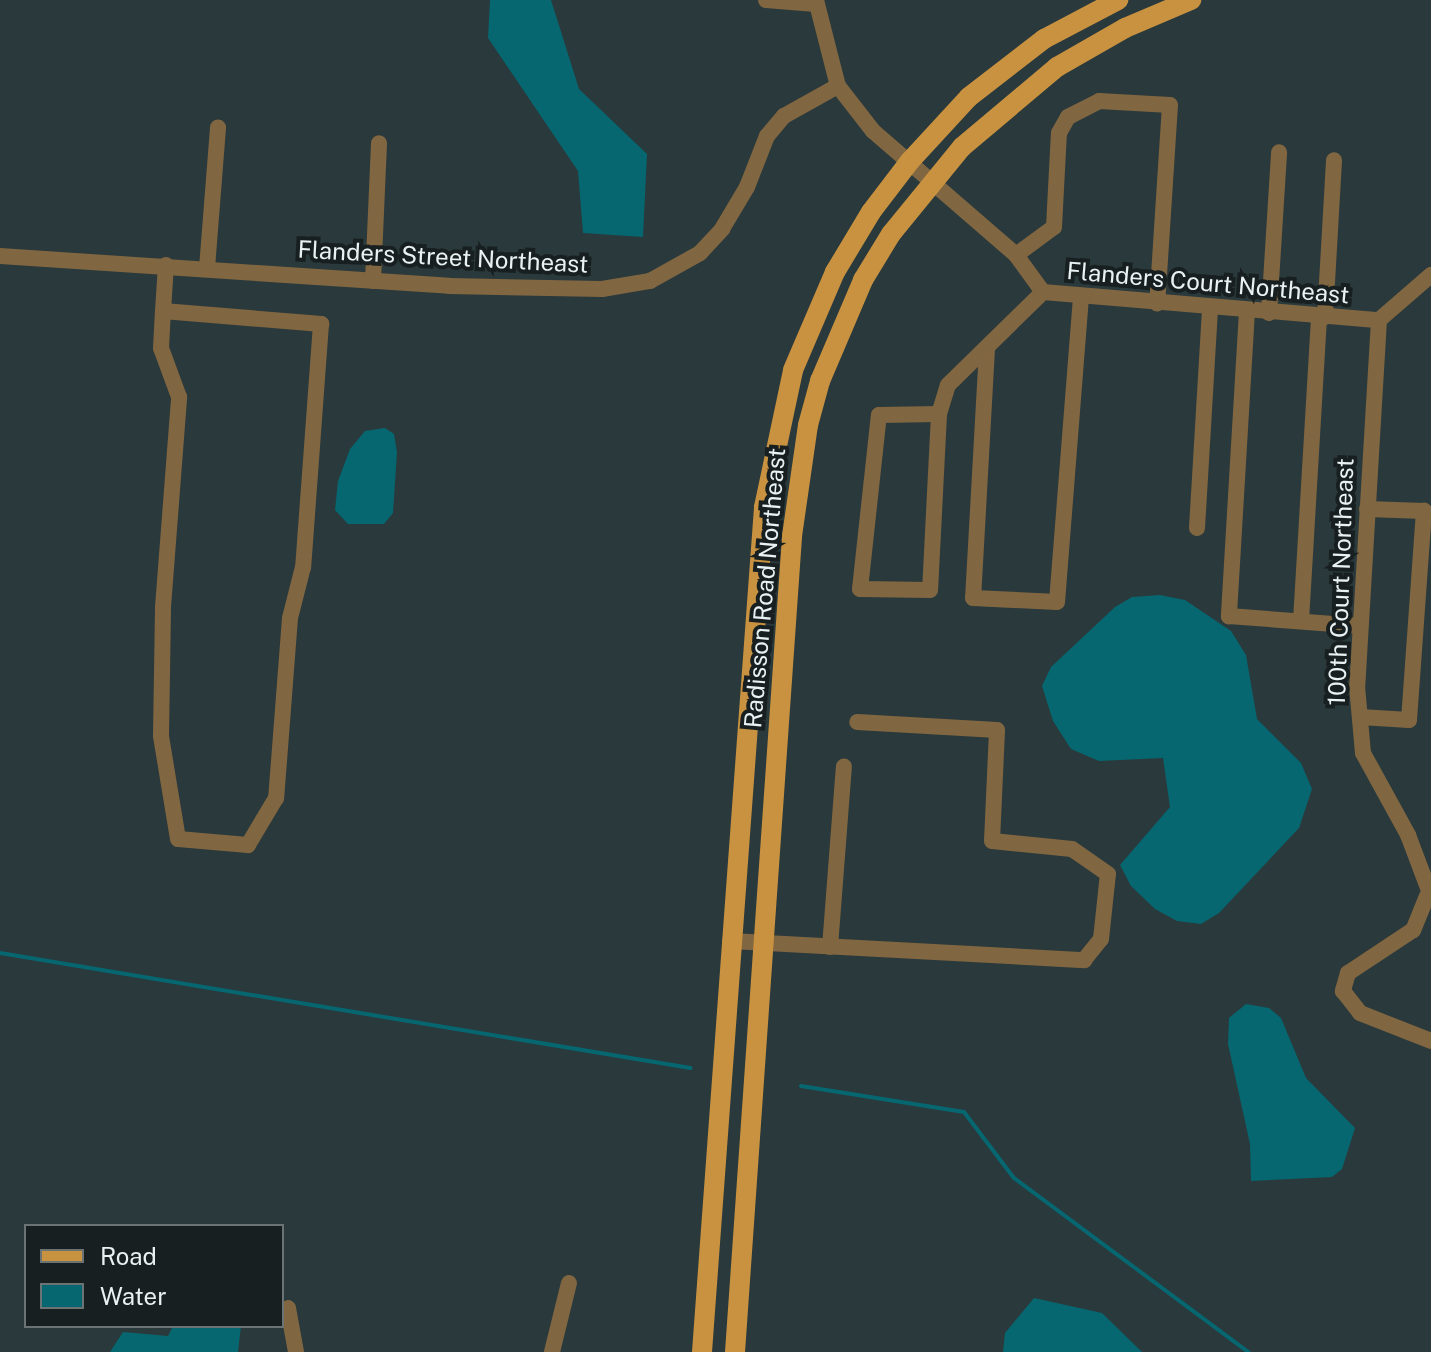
<!DOCTYPE html>
<style>
body{margin:0}
#map{position:relative;width:1431px;height:1352px;overflow:hidden;background:#2a393b;font-family:"Public Sans",sans-serif}
div>[style]{position:absolute}
.water>*{inset:0;background:#066771}
.stream>*{height:4px;margin:-2px;padding:0 2px;transform-origin:2px;border-radius:2px;background:#066771}
.minor>*{height:16px;margin:-8px;padding:0 8px;transform-origin:8px;border-radius:8px;background:#806641}
.major>*{height:20px;margin:-10px;padding:0 10px;transform-origin:10px;border-radius:10px;background:#c99240}
span{translate:-50% -50%;white-space:nowrap;text-align:center;line-height:1.15;-webkit-text-stroke:8px #181f20;paint-order:stroke}
.street-label{font-size:24px;color:#e8f1f3}
.legend{position:absolute;left:24px;top:1224px;width:260px;height:104px;box-sizing:border-box;background:#181f20;border:2px solid #6b7374;margin:0;padding:10px 14px;list-style:none;font-size:24px;color:#e8f1f3}
.legend li{display:flex;align-items:center;gap:16px;height:40px}
.legend b{width:40px;border:2px solid #6b7374}
</style>
<div id="map">
<div class="water">
<i style="clip-path:polygon(490px 0,551px 0,579px 89px,647px 154px,643px 237px,583px 233px,578px 171px,488px 38px)"></i>
<i style="clip-path:polygon(385px 428px,394px 434px,397px 452px,393px 513px,384px 524px,348px 524px,335px 510px,338px 481px,350px 449px,365px 431px)"></i>
<i style="clip-path:polygon(1160px 595px,1185px 600px,1231px 631px,1246px 655px,1257px 719px,1301px 763px,1312px 789px,1299px 828px,1219px 913px,1201px 924px,1177px 921px,1155px 909px,1131px 886px,1120px 865px,1170px 807px,1163px 758px,1099px 761px,1071px 749px,1053px 721px,1042px 686px,1051px 667px,1115px 607px,1132px 597px)"></i>
<i style="clip-path:polygon(1246px 1004px,1269px 1008px,1281px 1018px,1306px 1078px,1355px 1128px,1342px 1169px,1332px 1177px,1251px 1181px,1250px 1144px,1228px 1044px,1229px 1018px)"></i>
<i style="clip-path:polygon(1034px 1298px,1102px 1313px,1142px 1352px,1003px 1352px,1005px 1333px)"></i>
<i style="clip-path:polygon(173px 1326px,241px 1326px,238px 1352px,110px 1352px,123px 1332px,168px 1336px)"></i>
</div>
<div class="stream">
<i style="left:0;top:953px;width:700px;rotate:9.46deg"></i>
<i style="left:801px;top:1086px;width:165px;rotate:9.1deg"></i>
<i style="left:964px;top:1112px;width:83px;rotate:52.9deg"></i>
<i style="left:1014px;top:1178px;width:292px;rotate:36.6deg"></i>
</div>
<div class="minor">
<i style="left:766px;top:0;width:50px;rotate:4.6deg"></i>
<i style="left:816px;top:0;width:89px;rotate:75.7deg"></i>
<i style="left:838px;top:86px;width:57px;rotate:52.1deg"></i>
<i style="left:873px;top:131px;width:189px;rotate:40.9deg"></i>
<i style="left:1016px;top:255px;width:46px;rotate:53.9deg"></i>
<i style="left:1043px;top:292px;width:337px;rotate:4.8deg"></i>
<i style="left:1379px;top:320px;width:69px;rotate:-40.9deg"></i>
<i style="left:1016px;top:255px;width:47px;rotate:-36.4deg"></i>
<i style="left:1054px;top:227px;width:94px;rotate:-87deg"></i>
<i style="left:1059px;top:133px;width:18px;rotate:-61deg"></i>
<i style="left:1068px;top:117px;width:35px;rotate:-27deg"></i>
<i style="left:1099px;top:101px;width:71px;rotate:3.2deg"></i>
<i style="left:1170px;top:105px;width:199px;rotate:93.7deg"></i>
<i style="left:0;top:256px;width:450px;rotate:3.8deg"></i>
<i style="left:449px;top:286px;width:153px;rotate:1.1deg"></i>
<i style="left:602px;top:289px;width:49px;rotate:-9.5deg"></i>
<i style="left:650px;top:281px;width:57px;rotate:-29.2deg"></i>
<i style="left:700px;top:253px;width:33px;rotate:-47deg"></i>
<i style="left:722px;top:229px;width:49px;rotate:-59.2deg"></i>
<i style="left:747px;top:187px;width:55px;rotate:-68.6deg"></i>
<i style="left:767px;top:136px;width:26px;rotate:-50deg"></i>
<i style="left:784px;top:116px;width:62px;rotate:-29.1deg"></i>
<i style="left:207px;top:268px;width:141px;rotate:-85.5deg"></i>
<i style="left:373px;top:281px;width:138px;rotate:-87.5deg"></i>
<i style="left:163px;top:311px;width:159px;rotate:4.7deg"></i>
<i style="left:321px;top:324px;width:244px;rotate:94.2deg"></i>
<i style="left:303px;top:567px;width:53px;rotate:104.3deg"></i>
<i style="left:290px;top:618px;width:181px;rotate:94.4deg"></i>
<i style="left:276px;top:798px;width:55px;rotate:120.8deg"></i>
<i style="left:248px;top:845px;width:70px;rotate:-175.1deg"></i>
<i style="left:178px;top:839px;width:104px;rotate:-99.4deg"></i>
<i style="left:161px;top:736px;width:129px;rotate:-89.1deg"></i>
<i style="left:163px;top:607px;width:211px;rotate:-85.6deg"></i>
<i style="left:179px;top:397px;width:52px;rotate:-110.2deg"></i>
<i style="left:161px;top:348px;width:37px;rotate:-87deg"></i>
<i style="left:163px;top:311px;width:46px;rotate:-86.3deg"></i>
<i style="left:1247px;top:311px;width:306px;rotate:93.4deg"></i>
<i style="left:1229px;top:616px;width:131px;rotate:4.4deg"></i>
<i style="left:1269px;top:313px;width:161px;rotate:-86.4deg"></i>
<i style="left:1325px;top:317px;width:157px;rotate:-86.7deg"></i>
<i style="left:1379px;top:320px;width:367px;rotate:93.4deg"></i>
<i style="left:1357px;top:686px;width:67px;rotate:84.9deg"></i>
<i style="left:1363px;top:753px;width:94px;rotate:61.2deg"></i>
<i style="left:1408px;top:835px;width:65px;rotate:69.3deg"></i>
<i style="left:987px;top:349px;width:249px;rotate:93.2deg"></i>
<i style="left:973px;top:598px;width:84px;rotate:2.7deg"></i>
<i style="left:1057px;top:602px;width:304px;rotate:-85.5deg"></i>
<i style="left:939px;top:414px;width:176px;rotate:92.9deg"></i>
<i style="left:930px;top:590px;width:70px;rotate:-179.2deg"></i>
<i style="left:860px;top:589px;width:175px;rotate:-83.8deg"></i>
<i style="left:879px;top:415px;width:60px;rotate:-1deg"></i>
<i style="left:939px;top:414px;width:30px;rotate:-73deg"></i>
<i style="left:948px;top:385px;width:133px;rotate:-44.4deg"></i>
<i style="left:1197px;top:528px;width:220px;rotate:-86.6deg"></i>
<i style="left:1301px;top:621px;width:305px;rotate:-86.6deg"></i>
<i style="left:1360px;top:717px;width:49px;rotate:3.5deg"></i>
<i style="left:1409px;top:720px;width:210px;rotate:-85.9deg"></i>
<i style="left:1424px;top:511px;width:57px;rotate:-178deg"></i>
<i style="left:1427px;top:896px;width:37px;rotate:112deg"></i>
<i style="left:1413px;top:930px;width:78px;rotate:146.5deg"></i>
<i style="left:1348px;top:973px;width:19px;rotate:106deg"></i>
<i style="left:1343px;top:991px;width:28px;rotate:52deg"></i>
<i style="left:1360px;top:1013px;width:76px;rotate:21.5deg"></i>
<i style="left:730px;top:941px;width:355px;rotate:3.1deg"></i>
<i style="left:1084px;top:960px;width:27px;rotate:-51deg"></i>
<i style="left:1101px;top:939px;width:65px;rotate:-83.9deg"></i>
<i style="left:1108px;top:874px;width:44px;rotate:-145.2deg"></i>
<i style="left:1072px;top:849px;width:80px;rotate:-174.3deg"></i>
<i style="left:992px;top:841px;width:111px;rotate:-87.4deg"></i>
<i style="left:997px;top:730px;width:140px;rotate:-176.7deg"></i>
<i style="left:830px;top:947px;width:181px;rotate:-85.6deg"></i>
<i style="left:288px;top:1308px;width:45px;rotate:79.7deg"></i>
<i style="left:552px;top:1352px;width:71px;rotate:-76.2deg"></i>
</div>
<div class="major">
<i style="left:702px;top:1352px;width:847px;rotate:-85.8deg"></i>
<i style="left:764px;top:507px;width:140px;rotate:-78deg"></i>
<i style="left:793px;top:370px;width:107px;rotate:-66.8deg"></i>
<i style="left:835px;top:272px;width:70px;rotate:-59deg"></i>
<i style="left:871px;top:212px;width:64px;rotate:-52.6deg"></i>
<i style="left:910px;top:161px;width:87px;rotate:-47.3deg"></i>
<i style="left:969px;top:97px;width:95px;rotate:-37.7deg"></i>
<i style="left:1044px;top:39px;width:84px;rotate:-27.8deg"></i>
<i style="left:735px;top:1352px;width:818px;rotate:-86deg"></i>
<i style="left:792px;top:536px;width:112px;rotate:-81.8deg"></i>
<i style="left:808px;top:425px;width:46px;rotate:-74.7deg"></i>
<i style="left:820px;top:381px;width:110px;rotate:-66.9deg"></i>
<i style="left:863px;top:280px;width:54px;rotate:-58.7deg"></i>
<i style="left:891px;top:234px;width:112px;rotate:-50.8deg"></i>
<i style="left:962px;top:147px;width:124px;rotate:-40.1deg"></i>
<i style="left:1057px;top:67px;width:78px;rotate:-29.8deg"></i>
<i style="left:1125px;top:28px;width:72px;rotate:-23deg"></i>
</div>
<div class="street-label">
<span style="left:443px;top:257px;rotate:3deg">Flanders Street Northeast</span>
<span style="left:1208px;top:283px;rotate:5deg">Flanders Court Northeast</span>
<span style="left:1341px;top:582px;rotate:-88deg">100th Court Northeast</span>
<span style="left:765px;top:588px;rotate:-85deg">Radisson Road Northeast</span>
</div>
<ul class="legend">
<li><b style="height:10px;background:#c99240"></b>Road</li>
<li><b style="height:22px;background:#066771"></b>Water</li>
</ul>
</div>
